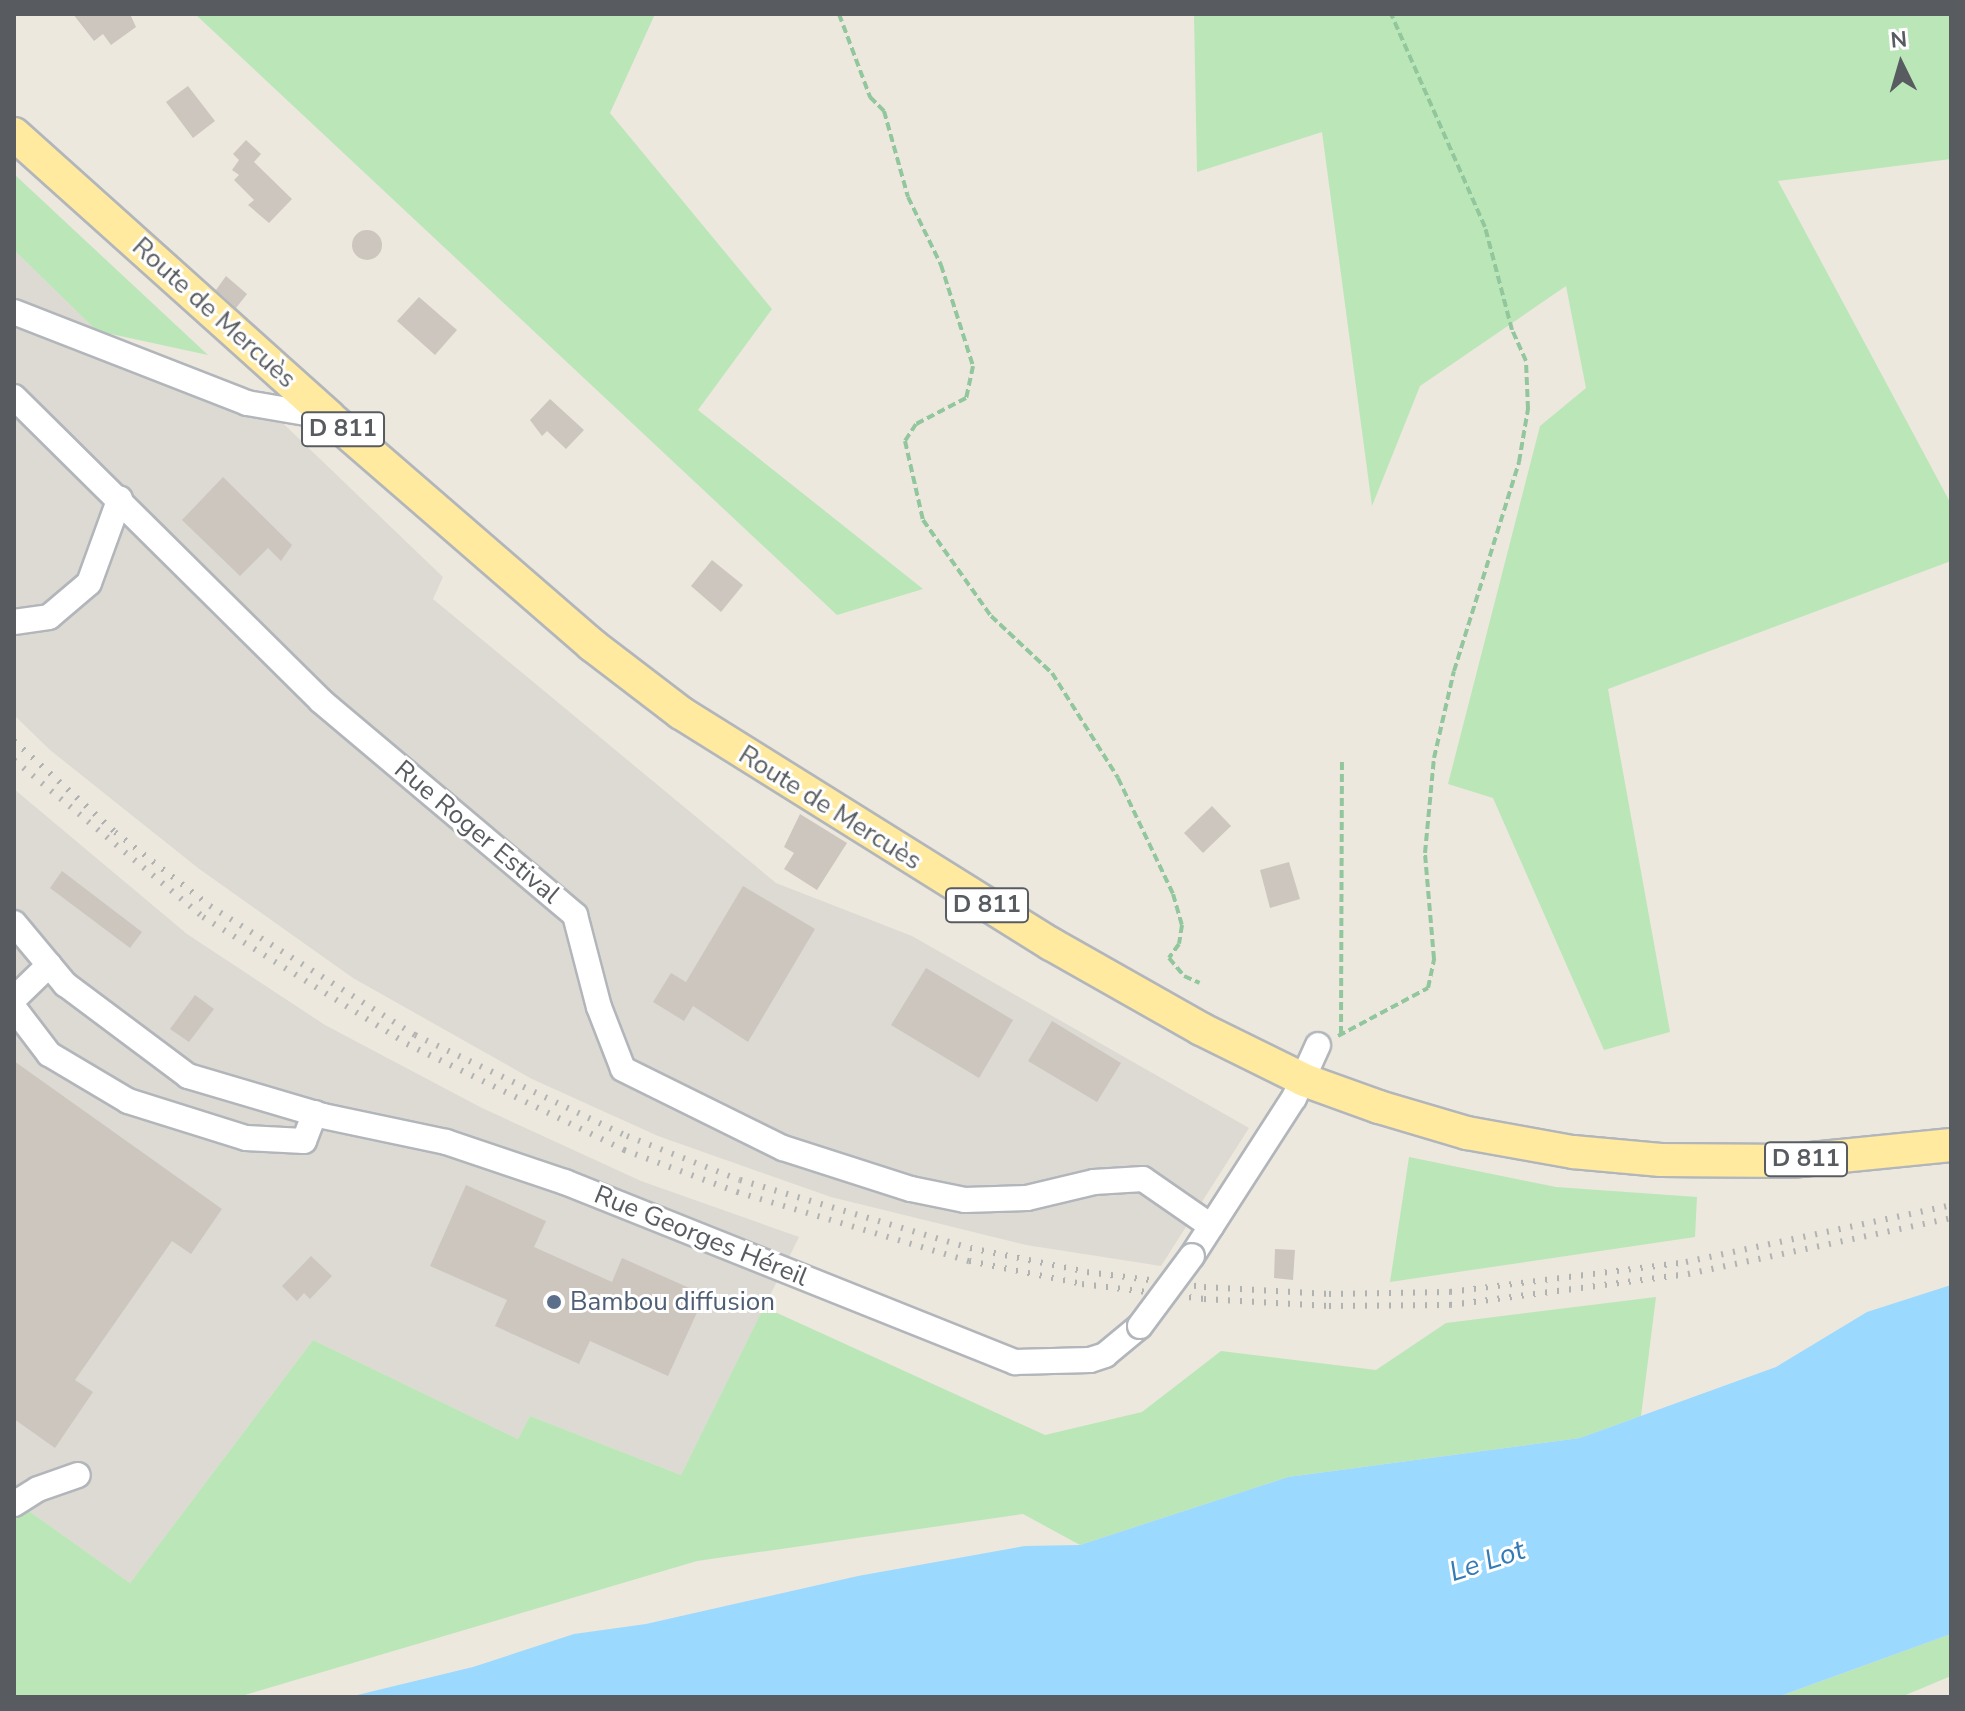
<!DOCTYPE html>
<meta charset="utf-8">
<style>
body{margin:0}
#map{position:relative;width:1965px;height:1711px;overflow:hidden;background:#ece8de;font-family:"Nunito Sans",sans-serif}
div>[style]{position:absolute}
.industrial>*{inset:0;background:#dcdad3}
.green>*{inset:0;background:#bbe6b8}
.water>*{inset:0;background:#9bd9ff}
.building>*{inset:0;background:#ccc6bf}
.round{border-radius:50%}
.path>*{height:4px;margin-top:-2px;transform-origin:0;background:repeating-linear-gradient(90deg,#92c79d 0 8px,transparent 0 12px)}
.roads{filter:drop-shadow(2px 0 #b2b6bb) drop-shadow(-2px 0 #b2b6bb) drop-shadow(0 2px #b2b6bb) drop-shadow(0 -2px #b2b6bb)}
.minor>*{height:24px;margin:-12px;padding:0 12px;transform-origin:12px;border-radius:12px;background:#fff}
.major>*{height:32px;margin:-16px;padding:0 16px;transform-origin:16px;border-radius:16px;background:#ffeaa0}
.rail>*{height:6px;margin-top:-3px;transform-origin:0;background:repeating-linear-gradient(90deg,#b1b2b2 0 2px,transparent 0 12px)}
.bridges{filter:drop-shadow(2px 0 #b2b6bb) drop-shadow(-2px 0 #b2b6bb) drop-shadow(0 2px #b2b6bb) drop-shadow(0 -2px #b2b6bb)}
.minor-bridge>*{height:24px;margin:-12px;padding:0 12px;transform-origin:12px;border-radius:12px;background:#fff}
.dots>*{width:22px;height:22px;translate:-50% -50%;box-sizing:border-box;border:4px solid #fff;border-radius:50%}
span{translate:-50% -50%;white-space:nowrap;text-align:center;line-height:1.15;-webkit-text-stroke:6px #fff;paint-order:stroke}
.shield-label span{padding:2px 6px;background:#fff;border:2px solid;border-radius:6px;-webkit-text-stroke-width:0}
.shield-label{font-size:24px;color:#585c61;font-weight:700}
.street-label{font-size:26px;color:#585c61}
.service-label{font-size:26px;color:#4e5e75}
.left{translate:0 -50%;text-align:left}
.water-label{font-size:28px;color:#347bb6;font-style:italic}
.frame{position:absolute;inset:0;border:16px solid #585c61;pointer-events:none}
.north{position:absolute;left:1861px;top:24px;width:80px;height:80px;-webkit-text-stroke:6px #fff;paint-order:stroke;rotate:355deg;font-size:22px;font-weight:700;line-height:32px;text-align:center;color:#585c61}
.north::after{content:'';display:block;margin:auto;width:28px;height:36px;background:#585c61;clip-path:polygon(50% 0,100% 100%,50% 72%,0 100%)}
</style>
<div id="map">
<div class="industrial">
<i style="clip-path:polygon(14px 250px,97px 331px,244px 386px,443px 577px,433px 599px,776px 883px,912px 936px,1249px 1128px,1161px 1266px,1026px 1245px,831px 1197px,658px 1136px,532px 1079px,353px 978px,198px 868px,50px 750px,14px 715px)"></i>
<i style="clip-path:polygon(14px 789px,187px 934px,325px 1025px,482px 1108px,641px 1181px,799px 1237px,681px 1475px,530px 1416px,518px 1439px,313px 1340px,130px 1583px,22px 1506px,14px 1517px)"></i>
</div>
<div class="green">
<i style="clip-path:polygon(195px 14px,655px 14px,610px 113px,772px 309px,698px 410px,923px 589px,837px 615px)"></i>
<i style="clip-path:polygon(1194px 14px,1951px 14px,1951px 159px,1778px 181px,1951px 504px,1951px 561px,1608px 689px,1670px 1032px,1604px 1050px,1493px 798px,1448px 784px,1540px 426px,1586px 388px,1566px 286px,1420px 386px,1372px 506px,1322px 132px,1197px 172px)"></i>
<i style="clip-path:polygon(14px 174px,208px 355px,97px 331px,14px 250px)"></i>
<i style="clip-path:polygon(1409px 1157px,1556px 1187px,1697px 1197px,1695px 1237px,1390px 1282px)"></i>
<i style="clip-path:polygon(1656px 1297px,1641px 1416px,1580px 1438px,1288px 1477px,1080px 1545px,1023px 1514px,697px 1561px,238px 1697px,14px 1697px,14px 1517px,22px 1506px,130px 1583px,313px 1340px,518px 1439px,530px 1416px,681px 1475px,764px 1307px,1045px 1435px,1142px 1412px,1221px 1351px,1376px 1370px,1446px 1323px)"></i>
<i style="clip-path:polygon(1951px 1634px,1951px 1676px,1901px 1697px,1777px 1697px)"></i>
</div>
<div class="water">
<i style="clip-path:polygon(1951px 1285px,1951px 1634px,1777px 1697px,349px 1697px,473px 1667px,574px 1634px,646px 1624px,858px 1576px,1025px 1546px,1080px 1545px,1288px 1477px,1580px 1438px,1776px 1367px,1867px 1312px)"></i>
</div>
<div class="building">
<i style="clip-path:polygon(73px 14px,130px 14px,136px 27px,111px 45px,103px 34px,94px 41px)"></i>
<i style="clip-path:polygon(188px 86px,215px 121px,193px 138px,166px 102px)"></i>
<i style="clip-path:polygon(246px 140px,261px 154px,254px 162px,292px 199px,269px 223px,248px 205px,254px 200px,234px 180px,239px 175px,232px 170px,239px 160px,233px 154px)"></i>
<i class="round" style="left:352px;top:230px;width:30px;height:30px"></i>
<i style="clip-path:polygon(226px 276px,247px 294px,236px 308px,216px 290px)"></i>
<i style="clip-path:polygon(419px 297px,457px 330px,435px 355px,397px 321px)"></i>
<i style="clip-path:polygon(550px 399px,584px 430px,566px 449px,547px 431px,542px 436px,530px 420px)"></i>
<i style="clip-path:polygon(223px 477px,292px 545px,281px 561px,268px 548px,240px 576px,182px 520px)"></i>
<i style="clip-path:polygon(712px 560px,743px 585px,721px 612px,691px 586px)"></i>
<i style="clip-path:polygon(1212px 806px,1231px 826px,1203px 853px,1184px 833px)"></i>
<i style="clip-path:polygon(800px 814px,847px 843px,817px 890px,784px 869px,794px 853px,784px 847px)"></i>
<i style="clip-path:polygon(1289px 862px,1300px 899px,1270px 908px,1260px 870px)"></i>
<i style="clip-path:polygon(62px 871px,142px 932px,130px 948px,50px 888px)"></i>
<i style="clip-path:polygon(743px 886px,815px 929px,748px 1042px,693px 1006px,684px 1021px,653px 1002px,671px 973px,686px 982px)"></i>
<i style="clip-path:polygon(926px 968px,1013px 1020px,979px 1078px,891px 1025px)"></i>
<i style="clip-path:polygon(195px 995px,214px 1009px,189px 1042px,170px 1029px)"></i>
<i style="clip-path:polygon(1052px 1021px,1121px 1063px,1097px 1102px,1028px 1061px)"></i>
<i style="clip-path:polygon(14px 1061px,222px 1209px,191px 1254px,172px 1241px,75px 1380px,93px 1392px,55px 1448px,14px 1419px)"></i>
<i style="clip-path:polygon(466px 1185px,546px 1221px,534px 1247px,612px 1282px,622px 1258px,705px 1295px,668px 1376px,590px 1341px,579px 1364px,495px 1326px,507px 1300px,430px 1266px)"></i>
<i style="clip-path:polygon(1275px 1249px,1295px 1250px,1293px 1280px,1274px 1278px)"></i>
<i style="clip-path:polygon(311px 1256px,332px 1276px,310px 1299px,304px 1293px,297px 1301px,282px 1286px)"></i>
</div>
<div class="path">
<i style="left:839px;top:14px;width:89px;rotate:69.5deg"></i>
<i style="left:870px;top:97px;width:20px;rotate:45deg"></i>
<i style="left:884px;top:111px;width:89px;rotate:74.4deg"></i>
<i style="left:908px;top:197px;width:76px;rotate:64.1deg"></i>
<i style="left:941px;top:265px;width:106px;rotate:72.4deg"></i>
<i style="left:973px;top:366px;width:33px;rotate:102deg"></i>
<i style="left:966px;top:398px;width:56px;rotate:152.5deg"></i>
<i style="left:916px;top:424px;width:20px;rotate:123deg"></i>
<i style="left:905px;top:441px;width:81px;rotate:77.2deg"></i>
<i style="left:923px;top:520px;width:118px;rotate:54.7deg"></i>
<i style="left:991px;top:616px;width:83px;rotate:43.1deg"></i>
<i style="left:1052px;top:673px;width:124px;rotate:57.8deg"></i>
<i style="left:1118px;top:778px;width:128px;rotate:64.6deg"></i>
<i style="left:1173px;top:894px;width:32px;rotate:74deg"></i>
<i style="left:1182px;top:925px;width:19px;rotate:99deg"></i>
<i style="left:1179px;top:944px;width:17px;rotate:126deg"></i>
<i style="left:1169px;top:958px;width:23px;rotate:50deg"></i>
<i style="left:1184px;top:976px;width:17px;rotate:24deg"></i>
<i style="left:1341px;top:1034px;width:276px;rotate:-89.8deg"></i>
<i style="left:1338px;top:1036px;width:102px;rotate:-28.1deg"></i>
<i style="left:1428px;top:988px;width:30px;rotate:-78deg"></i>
<i style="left:1434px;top:959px;width:106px;rotate:-94.9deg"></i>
<i style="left:1425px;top:853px;width:95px;rotate:-84.6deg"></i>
<i style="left:1434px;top:758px;width:89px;rotate:-77.1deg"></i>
<i style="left:1454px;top:671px;width:219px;rotate:-72.7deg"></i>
<i style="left:1519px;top:462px;width:54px;rotate:-80.4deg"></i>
<i style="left:1528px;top:409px;width:48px;rotate:-92.4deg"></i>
<i style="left:1526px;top:361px;width:34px;rotate:-114deg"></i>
<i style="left:1512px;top:330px;width:106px;rotate:-104.7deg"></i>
<i style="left:1485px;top:227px;width:233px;rotate:-113.8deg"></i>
</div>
<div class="roads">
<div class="minor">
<i style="left:14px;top:312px;width:250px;rotate:21.3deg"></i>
<i style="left:247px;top:403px;width:83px;rotate:9.7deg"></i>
<i style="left:14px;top:397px;width:432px;rotate:44.7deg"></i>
<i style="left:321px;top:701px;width:332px;rotate:40.1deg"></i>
<i style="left:575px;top:915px;width:95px;rotate:75.4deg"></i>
<i style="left:599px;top:1007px;width:66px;rotate:68.8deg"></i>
<i style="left:623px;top:1069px;width:178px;rotate:26.3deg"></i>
<i style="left:783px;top:1148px;width:134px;rotate:17.8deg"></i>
<i style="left:911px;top:1189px;width:55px;rotate:11.5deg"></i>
<i style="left:965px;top:1200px;width:62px;rotate:-1.8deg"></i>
<i style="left:1027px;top:1198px;width:69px;rotate:-13.4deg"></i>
<i style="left:1094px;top:1182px;width:49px;rotate:-3.5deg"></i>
<i style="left:1143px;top:1179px;width:83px;rotate:34.7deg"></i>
<i style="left:14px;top:622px;width:35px;rotate:-8deg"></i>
<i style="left:49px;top:617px;width:52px;rotate:-40.4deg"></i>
<i style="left:89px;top:583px;width:90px;rotate:-70deg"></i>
<i style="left:14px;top:923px;width:80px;rotate:50.1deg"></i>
<i style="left:65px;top:984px;width:154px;rotate:36.8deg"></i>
<i style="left:188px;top:1076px;width:141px;rotate:16.5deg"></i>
<i style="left:323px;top:1116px;width:126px;rotate:11.9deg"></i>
<i style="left:446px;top:1142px;width:126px;rotate:18.6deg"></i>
<i style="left:565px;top:1182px;width:485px;rotate:21.8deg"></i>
<i style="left:1015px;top:1362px;width:75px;rotate:-1.5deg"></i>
<i style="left:1090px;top:1360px;width:16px;rotate:-18deg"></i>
<i style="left:1105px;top:1355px;width:45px;rotate:-39.6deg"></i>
<i style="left:14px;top:999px;width:49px;rotate:-44.2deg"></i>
<i style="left:14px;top:1008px;width:58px;rotate:52.7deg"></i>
<i style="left:49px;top:1054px;width:92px;rotate:30.7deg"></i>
<i style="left:128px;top:1101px;width:124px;rotate:17.4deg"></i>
<i style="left:246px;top:1138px;width:58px;rotate:3deg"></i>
<i style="left:304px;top:1141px;width:30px;rotate:-69deg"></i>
<i style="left:1192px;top:1256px;width:188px;rotate:-57.2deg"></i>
<i style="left:1294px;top:1098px;width:58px;rotate:-65.6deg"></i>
<i style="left:14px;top:1504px;width:28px;rotate:-32deg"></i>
<i style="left:38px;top:1489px;width:42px;rotate:-19.3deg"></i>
</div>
<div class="major">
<i style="left:14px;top:134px;width:423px;rotate:41.9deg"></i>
<i style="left:329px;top:417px;width:348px;rotate:40.9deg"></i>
<i style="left:592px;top:645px;width:112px;rotate:37.4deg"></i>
<i style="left:681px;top:713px;width:436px;rotate:32deg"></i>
<i style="left:1051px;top:944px;width:172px;rotate:29.5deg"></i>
<i style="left:1201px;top:1029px;width:115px;rotate:26.3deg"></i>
<i style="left:1304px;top:1080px;width:80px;rotate:19.8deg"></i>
<i style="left:1379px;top:1107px;width:92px;rotate:16.5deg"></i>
<i style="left:1467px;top:1133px;width:108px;rotate:10.2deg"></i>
<i style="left:1573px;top:1152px;width:88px;rotate:5.2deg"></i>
<i style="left:1661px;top:1160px;width:130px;rotate:0.4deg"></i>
<i style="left:1791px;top:1161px;width:161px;rotate:-5.7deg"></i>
</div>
</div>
<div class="rail">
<i style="left:14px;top:741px;width:136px;rotate:42deg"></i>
<i style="left:115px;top:832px;width:120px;rotate:37.9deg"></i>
<i style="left:210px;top:906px;width:242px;rotate:32.2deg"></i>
<i style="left:415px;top:1035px;width:235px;rotate:25.5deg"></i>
<i style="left:627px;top:1136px;width:121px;rotate:21.3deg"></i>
<i style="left:740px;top:1180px;width:240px;rotate:16.5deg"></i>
<i style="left:970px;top:1248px;width:119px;rotate:11.6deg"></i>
<i style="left:1087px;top:1272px;width:118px;rotate:7.3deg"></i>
<i style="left:1204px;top:1287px;width:125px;rotate:3.2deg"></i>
<i style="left:1329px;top:1294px;width:121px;rotate:-0.9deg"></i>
<i style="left:1450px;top:1292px;width:238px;rotate:-7.2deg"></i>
<i style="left:1686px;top:1262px;width:271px;rotate:-12.1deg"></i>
<i style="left:14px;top:760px;width:246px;rotate:39.7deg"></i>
<i style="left:203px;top:917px;width:240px;rotate:31.9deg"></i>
<i style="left:407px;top:1044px;width:242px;rotate:26deg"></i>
<i style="left:624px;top:1150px;width:121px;rotate:20.4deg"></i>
<i style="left:737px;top:1192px;width:242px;rotate:16.6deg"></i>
<i style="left:969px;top:1261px;width:115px;rotate:11.5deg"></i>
<i style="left:1082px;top:1284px;width:123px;rotate:7deg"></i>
<i style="left:1204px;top:1299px;width:125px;rotate:3.2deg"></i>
<i style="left:1329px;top:1306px;width:121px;rotate:-0.5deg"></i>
<i style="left:1450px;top:1305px;width:240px;rotate:-7.4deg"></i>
<i style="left:1688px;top:1274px;width:269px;rotate:-12deg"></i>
</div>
<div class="bridges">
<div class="minor-bridge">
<i style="left:1140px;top:1326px;width:87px;rotate:-53.4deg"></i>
</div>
</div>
<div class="dots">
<i style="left:554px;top:1302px;background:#5c6f8a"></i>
</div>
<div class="shield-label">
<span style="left:343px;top:429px">D 811</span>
<span style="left:987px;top:905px">D 811</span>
<span style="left:1806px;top:1159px">D 811</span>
</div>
<div class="street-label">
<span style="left:214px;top:313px;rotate:42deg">Route de Mercuès</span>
<span style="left:830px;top:808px;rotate:32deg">Route de Mercuès</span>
<span style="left:477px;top:832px;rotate:40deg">Rue Roger Estival</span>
<span style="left:701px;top:1236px;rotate:22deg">Rue Georges Héreil</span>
</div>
<div class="service-label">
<span class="left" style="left:570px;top:1302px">Bambou diffusion</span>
</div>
<div class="water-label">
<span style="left:1487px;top:1561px;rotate:-18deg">Le Lot</span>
</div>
<div class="frame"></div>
<div class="north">N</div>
</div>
